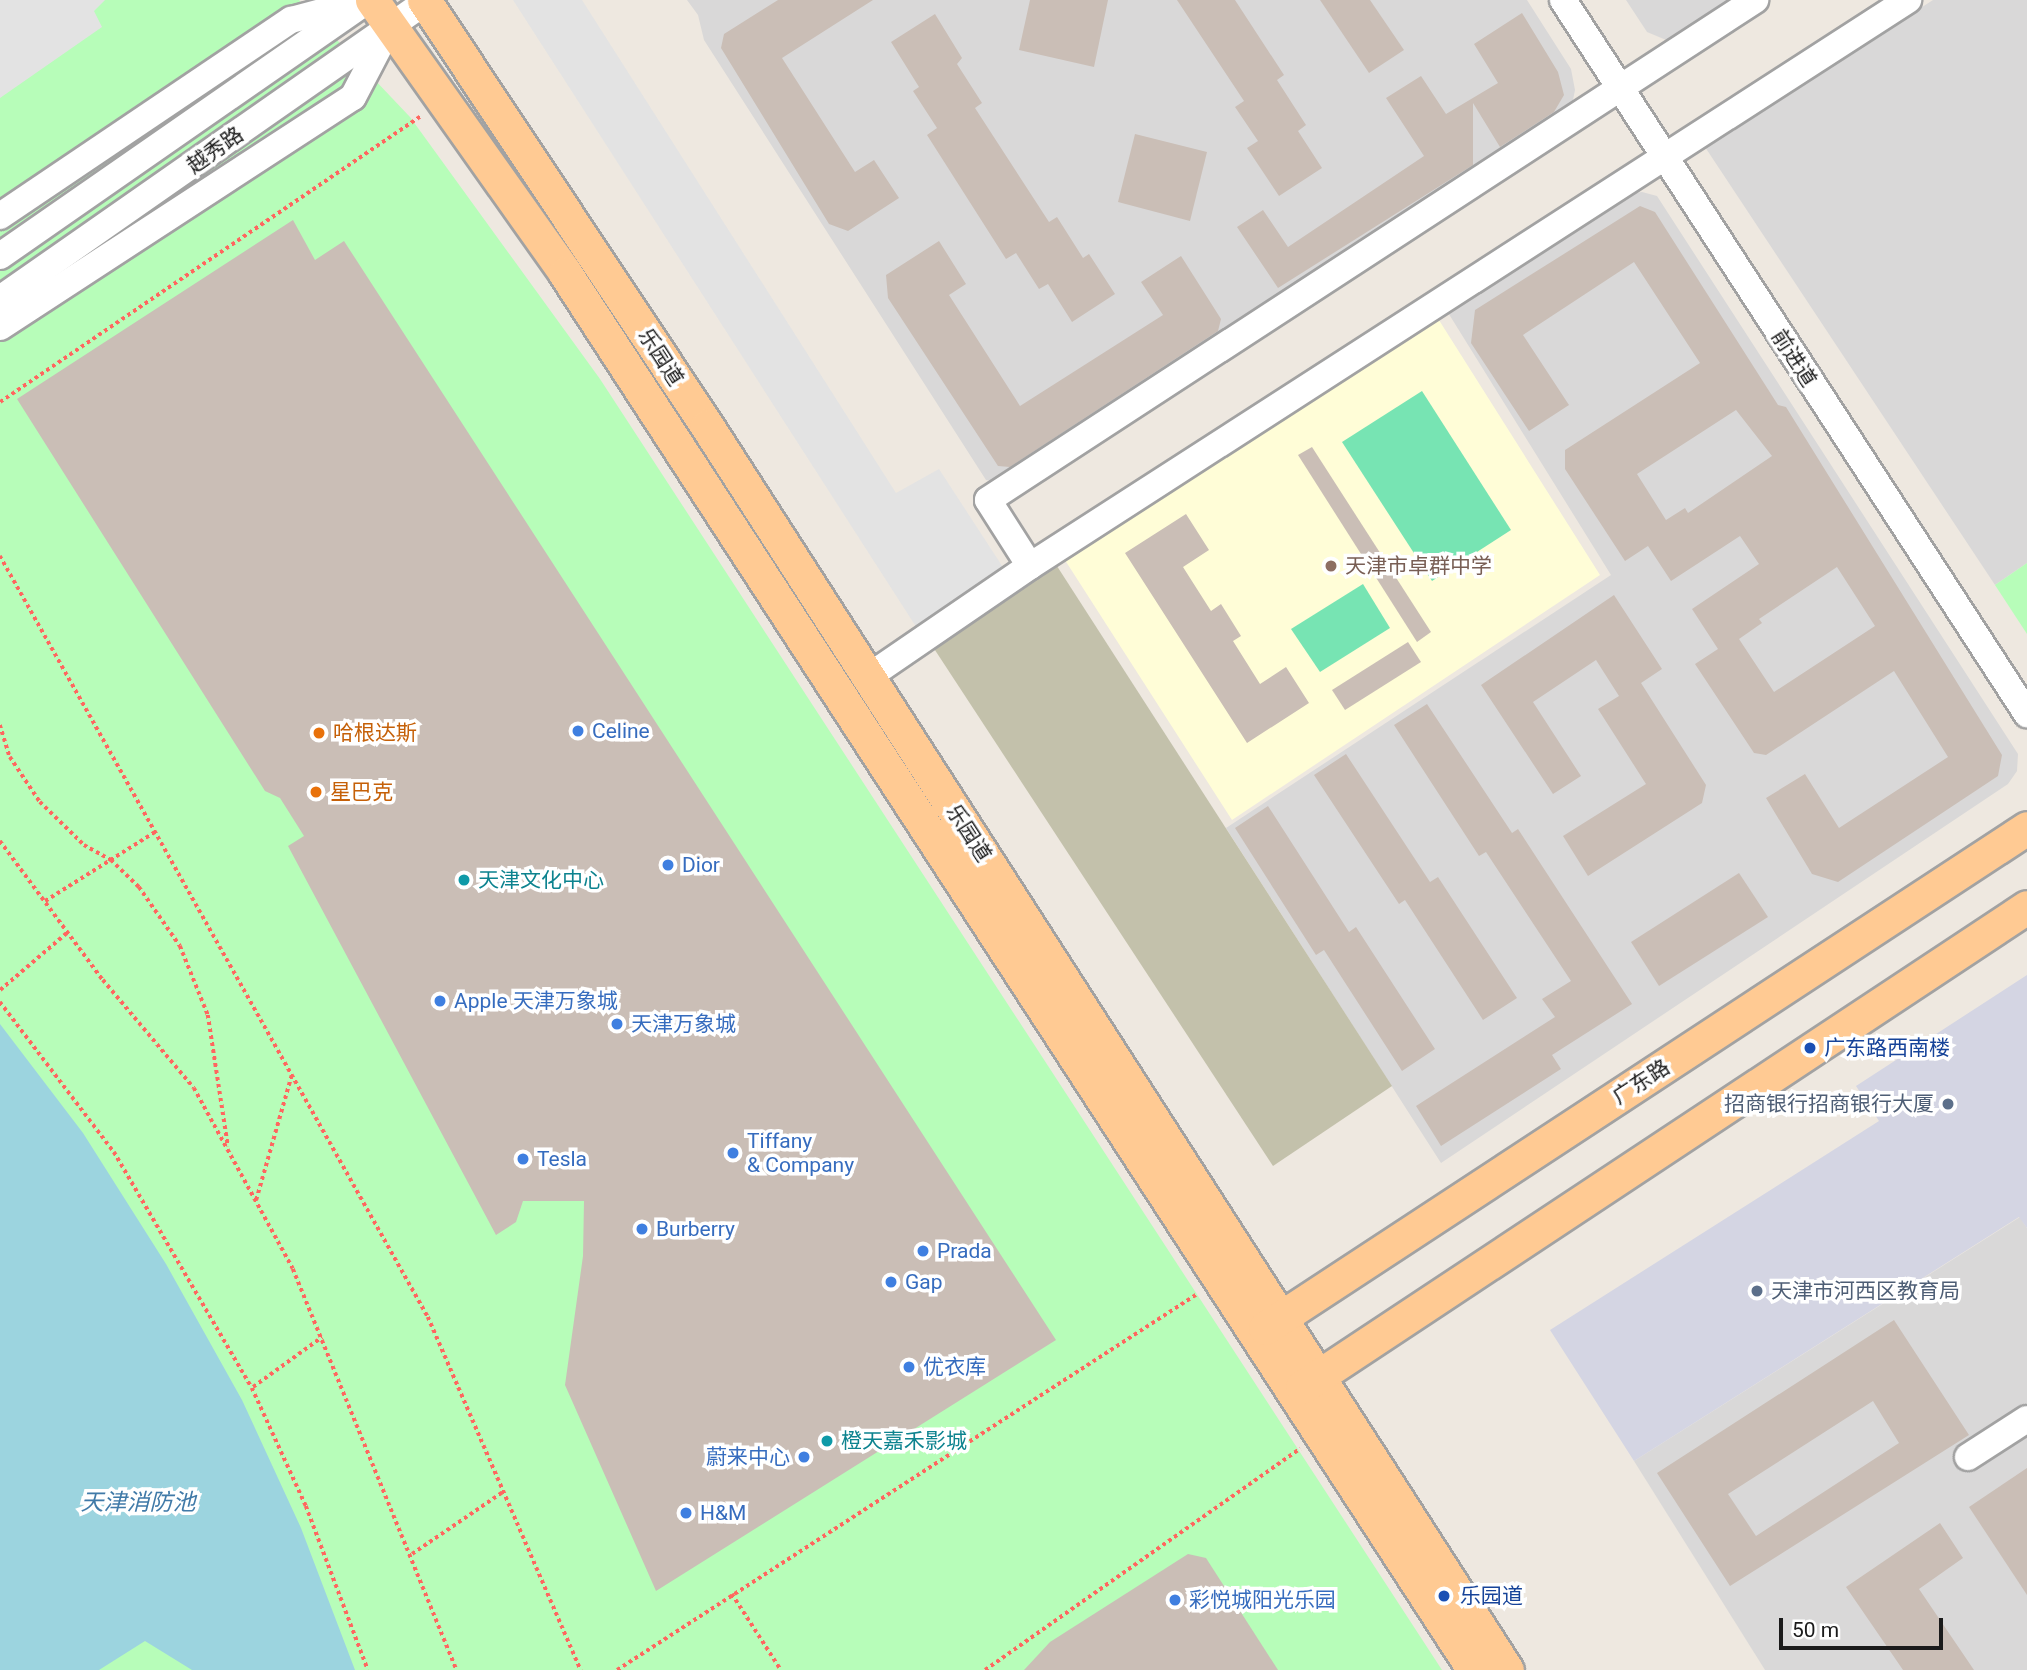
<!DOCTYPE html>
<meta charset="utf-8">
<style>
body{margin:0}
#map{position:relative;width:2027px;height:1670px;overflow:hidden;background:#eee8e0;font-family:Roboto,"Noto Sans SC",sans-serif}
div>[style]{position:absolute}
.residential>*{inset:0;background:#d9d8d8}
.education>*{inset:0;background:#fffdd7}
.construction>*{inset:0;background:#c3c1ab}
.park>*{inset:0;background:#b7fdb9}
.pitch>*{inset:0;background:#77e4b3}
.parking>*{inset:0;background:#e3e3e3}
.plaza>*{inset:0;background:#d4d5e3}
.water>*{inset:0;background:#9cd4df}
.building>*{inset:0;background:#cabeb6}
.path>*{height:3.5px;margin-top:-1.75px;transform-origin:0;background:repeating-linear-gradient(90deg,#ff665f 0 3.5px,transparent 0 7px)}
.roads{filter:drop-shadow(2px 0 #a2a2a2) drop-shadow(-2px 0 #a2a2a2) drop-shadow(0 2px #a2a2a2) drop-shadow(0 -2px #a2a2a2)}
.minor>*{height:26px;margin:-13px;padding:0 13px;transform-origin:13px;border-radius:13px;background:#fff}
.major>*{height:33px;margin:-16.5px;padding:0 16.5px;transform-origin:16.5px;border-radius:16.5px;background:#ffca93}
.dots>*{width:19px;height:19px;translate:-50% -50%;box-sizing:border-box;border:4px solid #fff;border-radius:50%}
span{translate:-50% -50%;white-space:nowrap;text-align:center;line-height:1.15;-webkit-text-stroke:7px #fff;paint-order:stroke}
.street-label{font-size:21px;color:#1b1b1b}
.education-label{font-size:21px;color:#785e54}
.left{translate:0 -50%;text-align:left}
.shop-label{font-size:21px;color:#366cbe}
.right{translate:-100% -50%;text-align:right}
.food-label{font-size:21px;color:#c56008}
.culture-label{font-size:21px;color:#0d838f}
.transit-label{font-size:21px;color:#164399}
.service-label{font-size:21px;color:#4e5e75}
.water-label{font-size:23px;color:#407aa8;font-style:italic}
.scale{position:absolute;left:1779px;top:1618px;width:164px;height:32px;box-sizing:border-box;border:4px solid #1b1b1b;border-top:0;padding-left:9px;font-size:21px;line-height:24px;white-space:nowrap;color:#1b1b1b;-webkit-text-stroke:5px #fff;paint-order:stroke}
</style>
<div id="map">
<div class="residential">
<i style="clip-path:polygon(687px 0,1527px 0,1571px 69px,1575px 90px,1572px 105px,998px 482px,986px 480px,704px 40px,698px 15px)"></i>
<i style="clip-path:polygon(1626px 0,1735px 0,1671px 42px,1647px 32px)"></i>
<i style="clip-path:polygon(1933px 0,2027px 0,2027px 563px,1995px 585px,1705px 147px)"></i>
<i style="clip-path:polygon(1642px 192px,1657px 196px,2018px 754px,2017px 771px,2008px 784px,1441px 1163px,1226px 828px,1611px 575px,1447px 311px,1628px 194px)"></i>
<i style="clip-path:polygon(2020px 1217px,2027px 1228px,2027px 1670px,1765px 1670px,1634px 1461px)"></i>
</div>
<div class="education">
<i style="clip-path:polygon(1437px 317px,1600px 575px,1232px 820px,1063px 557px)"></i>
</div>
<div class="construction">
<i style="clip-path:polygon(1055px 563px,1392px 1086px,1273px 1166px,931px 644px)"></i>
</div>
<div class="park">
<i style="clip-path:polygon(0 0,299px 0,410px 117px,600px 379px,1442px 1670px,0 1670px)"></i>
<i style="clip-path:polygon(2027px 563px,2027px 634px,1995px 585px)"></i>
</div>
<div class="pitch">
<i style="clip-path:polygon(1422px 391px,1511px 530px,1432px 581px,1342px 442px)"></i>
<i style="clip-path:polygon(1363px 584px,1390px 628px,1320px 672px,1291px 629px)"></i>
</div>
<div class="parking">
<i style="clip-path:polygon(0 0,105px 0,94px 11px,102px 27px,0 98px)"></i>
<i style="clip-path:polygon(513px 0,582px 0,896px 493px,939px 469px,1008px 575px,922px 636px)"></i>
</div>
<div class="plaza">
<i style="clip-path:polygon(2027px 975px,2027px 1228px,2019px 1217px,1634px 1461px,1550px 1330px,1879px 1121px,1856px 1086px)"></i>
</div>
<div class="water">
<i style="clip-path:polygon(0 1024px,83px 1133px,166px 1264px,242px 1400px,301px 1528px,355px 1670px,192px 1670px,145px 1641px,99px 1670px,0 1670px)"></i>
</div>
<div class="building">
<i style="clip-path:polygon(778px 0,873px 0,782px 58px,855px 172px,874px 160px,899px 198px,848px 231px,829px 224px,721px 48px,724px 34px)"></i>
<i style="clip-path:polygon(1030px 0,1108px 0,1094px 67px,1019px 50px)"></i>
<i style="clip-path:polygon(1177px 0,1235px 0,1284px 75px,1277px 80px,1306px 125px,1298px 131px,1322px 168px,1279px 196px,1247px 148px,1258px 141px,1235px 107px,1244px 101px)"></i>
<i style="clip-path:polygon(1320px 0,1370px 0,1404px 50px,1369px 73px)"></i>
<i style="clip-path:polygon(1522px 13px,1558px 72px,1564px 95px,1554px 112px,1500px 147px,1473px 103px,1473px 165px,1278px 288px,1237px 227px,1263px 210px,1288px 247px,1424px 156px,1386px 98px,1421px 76px,1446px 114px,1498px 83px,1474px 44px)"></i>
<i style="clip-path:polygon(935px 14px,962px 58px,957px 64px,982px 103px,975px 108px,1049px 222px,1057px 217px,1083px 258px,1089px 254px,1115px 294px,1072px 322px,1048px 284px,1039px 289px,1016px 253px,1006px 259px,927px 135px,937px 128px,913px 91px,919px 87px,891px 42px)"></i>
<i style="clip-path:polygon(1135px 134px,1207px 152px,1190px 221px,1118px 202px)"></i>
<i style="clip-path:polygon(evenodd,1640px 206px,1655px 212px,1778px 405px,1786px 407px,2002px 755px,1998px 776px,1838px 882px,1812px 874px,1766px 798px,1805px 774px,1839px 828px,1948px 757px,1894px 671px,1766px 755px,1754px 753px,1695px 664px,1718px 649px,1692px 609px,1759px 564px,1740px 536px,1671px 581px,1648px 546px,1625px 561px,1565px 469px,1565px 450px,1700px 363px,1634px 262px,1523px 335px,1569px 405px,1529px 431px,1471px 343px,1475px 310px,1640px 206px,1736px 410px,1772px 456px,1688px 513px,1685px 508px,1666px 520px,1637px 474px,1736px 410px,1640px 206px,1837px 567px,1875px 626px,1774px 692px,1739px 639px,1762px 623px,1759px 619px,1837px 567px)"></i>
<i style="clip-path:polygon(293px 220px,315px 260px,344px 241px,1056px 1340px,656px 1591px,565px 1385px,583px 1256px,584px 1201px,523px 1201px,516px 1222px,496px 1235px,288px 846px,304px 836px,280px 798px,265px 791px,17px 399px)"></i>
<i style="clip-path:polygon(939px 241px,966px 284px,949px 295px,1020px 406px,1163px 315px,1141px 282px,1181px 256px,1221px 319px,1218px 331px,1010px 467px,998px 466px,888px 298px,886px 275px)"></i>
<i style="clip-path:polygon(1312px 447px,1431px 632px,1417px 642px,1298px 455px)"></i>
<i style="clip-path:polygon(1186px 514px,1209px 550px,1183px 567px,1211px 611px,1221px 604px,1241px 636px,1233px 641px,1260px 684px,1286px 667px,1309px 703px,1247px 743px,1125px 553px)"></i>
<i style="clip-path:polygon(1614px 595px,1662px 669px,1641px 683px,1706px 785px,1702px 803px,1588px 876px,1563px 836px,1646px 784px,1598px 709px,1619px 696px,1596px 660px,1533px 702px,1581px 776px,1553px 794px,1481px 685px)"></i>
<i style="clip-path:polygon(1408px 642px,1421px 662px,1345px 710px,1332px 690px)"></i>
<i style="clip-path:polygon(1427px 704px,1512px 833px,1518px 829px,1632px 1004px,1552px 1055px,1561px 1069px,1441px 1146px,1416px 1106px,1555px 1017px,1542px 999px,1571px 981px,1486px 852px,1479px 856px,1394px 725px)"></i>
<i style="clip-path:polygon(1346px 754px,1430px 882px,1438px 877px,1517px 998px,1483px 1020px,1405px 900px,1399px 904px,1314px 775px)"></i>
<i style="clip-path:polygon(1268px 806px,1349px 932px,1356px 927px,1435px 1049px,1402px 1071px,1324px 950px,1316px 955px,1235px 828px)"></i>
<i style="clip-path:polygon(1739px 873px,1768px 917px,1659px 986px,1631px 942px)"></i>
<i style="clip-path:polygon(evenodd,1894px 1320px,1969px 1435px,1730px 1586px,1657px 1473px,1894px 1320px,1873px 1401px,1899px 1443px,1756px 1536px,1728px 1494px,1873px 1401px)"></i>
<i style="clip-path:polygon(2027px 1468px,2027px 1595px,1969px 1507px)"></i>
<i style="clip-path:polygon(1940px 1523px,1963px 1558px,1919px 1589px,1974px 1670px,1903px 1670px,1846px 1587px)"></i>
<i style="clip-path:polygon(1188px 1554px,1206px 1558px,1278px 1670px,1024px 1670px,1050px 1642px)"></i>
</div>
<div class="path">
<i style="left:0;top:402px;width:509px;rotate:-34.19deg"></i>
<i style="left:0;top:556px;width:873px;rotate:60.65deg"></i>
<i style="left:428px;top:1317px;width:385px;rotate:66.6deg"></i>
<i style="left:0;top:725px;width:34px;rotate:73deg"></i>
<i style="left:10px;top:757px;width:54px;rotate:56.3deg"></i>
<i style="left:40px;top:802px;width:62px;rotate:44.3deg"></i>
<i style="left:84px;top:845px;width:31px;rotate:29deg"></i>
<i style="left:111px;top:860px;width:39px;rotate:44deg"></i>
<i style="left:139px;top:887px;width:72px;rotate:55.2deg"></i>
<i style="left:180px;top:946px;width:74px;rotate:67.9deg"></i>
<i style="left:208px;top:1015px;width:133px;rotate:81.3deg"></i>
<i style="left:0;top:841px;width:173px;rotate:53.5deg"></i>
<i style="left:103px;top:980px;width:141px;rotate:49.9deg"></i>
<i style="left:194px;top:1088px;width:206px;rotate:61.3deg"></i>
<i style="left:293px;top:1269px;width:433px;rotate:67.8deg"></i>
<i style="left:45px;top:901px;width:130px;rotate:-32.1deg"></i>
<i style="left:0;top:990px;width:89px;rotate:-40.5deg"></i>
<i style="left:0;top:1002px;width:188px;rotate:52.8deg"></i>
<i style="left:114px;top:1152px;width:273px;rotate:59.7deg"></i>
<i style="left:252px;top:1388px;width:130px;rotate:65.4deg"></i>
<i style="left:306px;top:1506px;width:175px;rotate:69.3deg"></i>
<i style="left:256px;top:1200px;width:131px;rotate:-74.1deg"></i>
<i style="left:253px;top:1387px;width:85px;rotate:-35.9deg"></i>
<i style="left:412px;top:1554px;width:110px;rotate:-34.3deg"></i>
<i style="left:732px;top:1594px;width:90px;rotate:57.2deg"></i>
<i style="left:617px;top:1670px;width:691px;rotate:-32.95deg"></i>
<i style="left:985px;top:1670px;width:385px;rotate:-35.1deg"></i>
</div>
<div class="roads">
<div class="minor">
<i style="left:1563px;top:0;width:852px;rotate:56.98deg"></i>
<i style="left:0;top:216px;width:351px;rotate:-34deg"></i>
<i style="left:291px;top:20px;width:66px;rotate:-14.9deg"></i>
<i style="left:0;top:256px;width:449px;rotate:-34.8deg"></i>
<i style="left:0;top:299px;width:522px;rotate:-34.94deg"></i>
<i style="left:0;top:327px;width:421px;rotate:-33.1deg"></i>
<i style="left:353px;top:97px;width:73px;rotate:-62.4deg"></i>
<i style="left:1030px;top:566px;width:78px;rotate:-122.5deg"></i>
<i style="left:988px;top:500px;width:916px;rotate:-33.1deg"></i>
<i style="left:868px;top:677px;width:196px;rotate:-34.4deg"></i>
<i style="left:1030px;top:566px;width:1045px;rotate:-32.81deg"></i>
<i style="left:1968px;top:1457px;width:70px;rotate:-32.8deg"></i>
</div>
<div class="major">
<i style="left:372px;top:0;width:334px;rotate:54.7deg"></i>
<i style="left:565px;top:273px;width:1667px;rotate:56.95deg"></i>
<i style="left:424px;top:0;width:511px;rotate:56.4deg"></i>
<i style="left:707px;top:426px;width:1479px;rotate:57.26deg"></i>
<i style="left:1265px;top:1328px;width:911px;rotate:-33.27deg"></i>
<i style="left:1302px;top:1387px;width:869px;rotate:-33.51deg"></i>
</div>
</div>
<div class="dots">
<i style="left:1331px;top:566px;background:#8d6e63"></i>
<i style="left:578px;top:731px;background:#3f7fe0"></i>
<i style="left:319px;top:733px;background:#e8710a"></i>
<i style="left:316px;top:792px;background:#e8710a"></i>
<i style="left:668px;top:865px;background:#3f7fe0"></i>
<i style="left:464px;top:880px;background:#0f9aa8"></i>
<i style="left:440px;top:1001px;background:#3f7fe0"></i>
<i style="left:617px;top:1024px;background:#3f7fe0"></i>
<i style="left:1810px;top:1048px;background:#1a4fb4"></i>
<i style="left:1948px;top:1104px;background:#5c6f8a"></i>
<i style="left:733px;top:1153px;background:#3f7fe0"></i>
<i style="left:523px;top:1159px;background:#3f7fe0"></i>
<i style="left:642px;top:1229px;background:#3f7fe0"></i>
<i style="left:923px;top:1251px;background:#3f7fe0"></i>
<i style="left:891px;top:1282px;background:#3f7fe0"></i>
<i style="left:1757px;top:1291px;background:#5c6f8a"></i>
<i style="left:909px;top:1367px;background:#3f7fe0"></i>
<i style="left:827px;top:1441px;background:#0f9aa8"></i>
<i style="left:804px;top:1457px;background:#3f7fe0"></i>
<i style="left:686px;top:1513px;background:#3f7fe0"></i>
<i style="left:1444px;top:1596px;background:#1a4fb4"></i>
<i style="left:1175px;top:1600px;background:#3f7fe0"></i>
</div>
<div class="street-label">
<span style="left:215px;top:150px;rotate:-35deg">越秀路</span>
<span style="left:661px;top:357px;rotate:57deg">乐园道</span>
<span style="left:1794px;top:358px;rotate:57deg">前进道</span>
<span style="left:969px;top:833px;rotate:57deg">乐园道</span>
<span style="left:1641px;top:1082px;rotate:-33deg">广东路</span>
</div>
<div class="education-label">
<span class="left" style="left:1345px;top:566px">天津市卓群中学</span>
</div>
<div class="shop-label">
<span class="left" style="left:592px;top:731px">Celine</span>
<span class="left" style="left:682px;top:865px">Dior</span>
<span class="left" style="left:454px;top:1001px">Apple 天津万象城</span>
<span class="left" style="left:631px;top:1024px">天津万象城</span>
<span class="left" style="left:747px;top:1153px">Tiffany<br>&amp; Company</span>
<span class="left" style="left:537px;top:1159px">Tesla</span>
<span class="left" style="left:656px;top:1229px">Burberry</span>
<span class="left" style="left:937px;top:1251px">Prada</span>
<span class="left" style="left:905px;top:1282px">Gap</span>
<span class="left" style="left:923px;top:1367px">优衣库</span>
<span class="right" style="left:790px;top:1457px">蔚来中心</span>
<span class="left" style="left:700px;top:1513px">H&amp;M</span>
<span class="left" style="left:1189px;top:1600px">彩悦城阳光乐园</span>
</div>
<div class="food-label">
<span class="left" style="left:333px;top:733px">哈根达斯</span>
<span class="left" style="left:330px;top:792px">星巴克</span>
</div>
<div class="culture-label">
<span class="left" style="left:478px;top:880px">天津文化中心</span>
<span class="left" style="left:841px;top:1441px">橙天嘉禾影城</span>
</div>
<div class="transit-label">
<span class="left" style="left:1824px;top:1048px">广东路西南楼</span>
<span class="left" style="left:1460px;top:1596px">乐园道</span>
</div>
<div class="service-label">
<span class="right" style="left:1934px;top:1104px">招商银行招商银行大厦</span>
<span class="left" style="left:1771px;top:1291px">天津市河西区教育局</span>
</div>
<div class="water-label">
<span style="left:138px;top:1503px">天津消防池</span>
</div>
<div class="scale">50 m</div>
</div>
